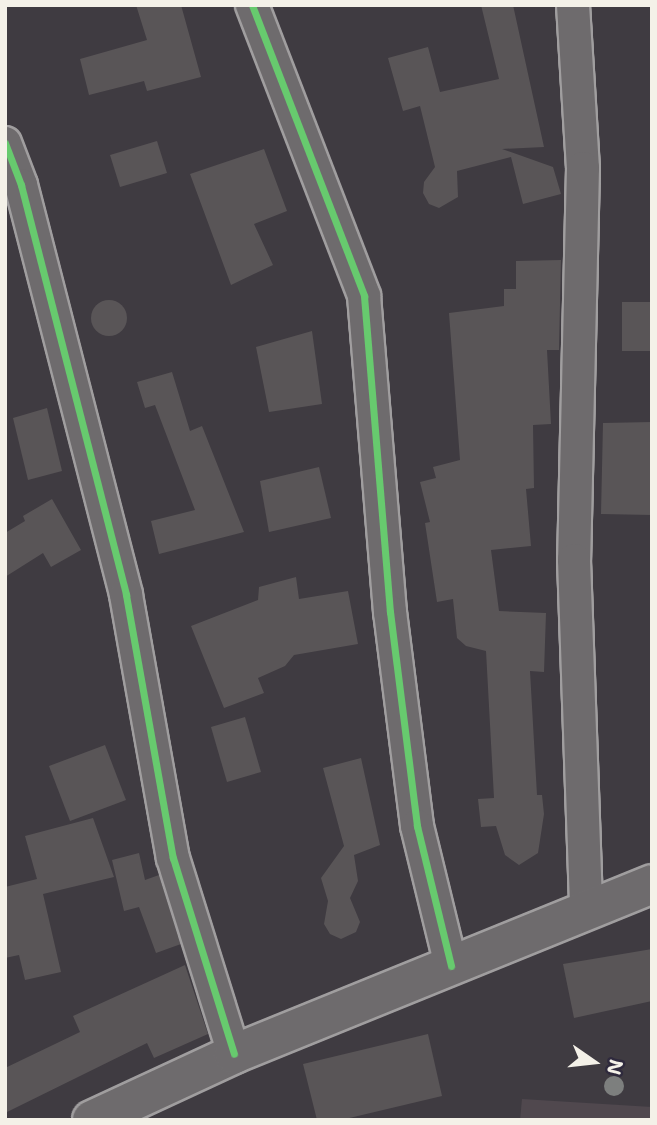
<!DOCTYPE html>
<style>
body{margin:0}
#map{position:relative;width:657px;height:1125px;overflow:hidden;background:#3f3b41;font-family:"Shantell Sans",sans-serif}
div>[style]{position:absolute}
.built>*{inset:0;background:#50484e}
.building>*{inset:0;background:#595557}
.round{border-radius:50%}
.roads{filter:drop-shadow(2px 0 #a09e9f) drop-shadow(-2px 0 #a09e9f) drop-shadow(0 2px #a09e9f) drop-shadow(0 -2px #a09e9f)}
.street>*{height:32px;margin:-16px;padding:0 16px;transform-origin:16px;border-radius:16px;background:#6e6b6d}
.secondary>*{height:38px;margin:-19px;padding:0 19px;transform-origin:19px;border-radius:19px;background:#6e6b6d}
.cycleway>*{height:7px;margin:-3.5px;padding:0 3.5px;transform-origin:3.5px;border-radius:3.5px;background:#67ca6e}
.trees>*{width:20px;height:20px;margin:-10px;border-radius:50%;background:#7d7f7e}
span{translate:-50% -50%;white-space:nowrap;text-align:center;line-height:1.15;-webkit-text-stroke:5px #2f2a3d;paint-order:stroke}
.frame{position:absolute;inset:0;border:7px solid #f4f1e8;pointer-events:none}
.north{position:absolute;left:559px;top:1027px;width:70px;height:70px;-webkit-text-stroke:5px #2f2a3d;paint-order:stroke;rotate:104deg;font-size:19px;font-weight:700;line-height:28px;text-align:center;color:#f4f1e8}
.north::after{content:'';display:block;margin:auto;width:24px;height:32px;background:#f4f1e8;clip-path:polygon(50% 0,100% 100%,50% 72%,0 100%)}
</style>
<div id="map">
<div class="built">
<i style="clip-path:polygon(522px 1099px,652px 1107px,652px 1120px,520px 1120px)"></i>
</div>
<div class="building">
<i style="clip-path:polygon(136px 5px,181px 5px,201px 77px,147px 91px,144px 81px,89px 95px,80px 59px,147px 40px)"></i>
<i style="clip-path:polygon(481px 5px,513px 5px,544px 147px,502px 149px,553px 167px,561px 194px,523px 204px,511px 157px,457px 171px,458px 197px,439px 208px,429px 204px,423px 193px,424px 182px,435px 167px,420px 106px,403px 111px,388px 58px,428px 47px,440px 92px,499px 79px)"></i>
<i style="clip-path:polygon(157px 141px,167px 173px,120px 187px,110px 155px)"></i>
<i style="clip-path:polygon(264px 149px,287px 211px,254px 224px,273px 265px,231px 285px,190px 174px)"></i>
<i style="clip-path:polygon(561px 260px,559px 350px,547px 350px,551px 424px,533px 425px,534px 488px,526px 489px,531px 546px,491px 550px,499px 611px,546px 613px,544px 672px,530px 671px,537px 795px,542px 795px,544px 814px,538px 853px,519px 865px,505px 855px,496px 826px,481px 827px,478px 799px,494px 798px,486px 651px,466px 646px,457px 638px,453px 599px,437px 602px,425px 523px,430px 522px,420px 482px,436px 478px,433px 467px,460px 460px,449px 313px,504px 306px,504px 289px,516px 289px,516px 261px)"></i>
<i class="round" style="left:91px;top:300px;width:36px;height:36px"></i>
<i style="clip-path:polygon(622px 302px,652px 302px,652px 351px,622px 351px)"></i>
<i style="clip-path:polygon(312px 331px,322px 404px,269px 412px,256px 347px)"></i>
<i style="clip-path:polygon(172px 372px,190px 431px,202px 426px,244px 532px,159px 554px,151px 521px,195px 510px,155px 405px,145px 408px,137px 382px)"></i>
<i style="clip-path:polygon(47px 408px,62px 471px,28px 480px,13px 418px)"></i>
<i style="clip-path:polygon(652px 422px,652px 515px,601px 514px,603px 423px)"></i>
<i style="clip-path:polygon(319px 467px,331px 518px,269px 532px,260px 481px)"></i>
<i style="clip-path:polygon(52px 499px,81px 550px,51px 567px,43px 553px,5px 577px,5px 533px,25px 521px,23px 516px)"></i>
<i style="clip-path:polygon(296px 577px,299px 599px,348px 591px,358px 644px,294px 655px,285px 666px,258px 678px,264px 693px,224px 708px,191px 626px,258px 600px,259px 587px)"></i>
<i style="clip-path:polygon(245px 717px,261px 772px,227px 782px,211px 727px)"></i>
<i style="clip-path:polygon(105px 745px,126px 800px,70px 821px,49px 766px)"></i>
<i style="clip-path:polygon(361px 758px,380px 845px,354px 855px,358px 881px,350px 898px,360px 922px,356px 932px,341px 939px,330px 934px,324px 924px,328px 901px,321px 878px,344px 846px,323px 768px)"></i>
<i style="clip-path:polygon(93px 818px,114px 877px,43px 894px,61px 972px,25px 980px,19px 955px,5px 958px,5px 887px,37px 879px,25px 836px)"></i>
<i style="clip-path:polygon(139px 853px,145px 880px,159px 875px,181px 944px,156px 953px,139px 907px,124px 911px,112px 860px)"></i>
<i style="clip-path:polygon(652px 949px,652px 1001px,574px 1018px,563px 964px)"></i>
<i style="clip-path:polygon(185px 965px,208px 1034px,154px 1058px,147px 1043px,5px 1113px,5px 1068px,80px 1032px,73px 1016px)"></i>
<i style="clip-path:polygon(428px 1034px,442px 1096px,341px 1120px,317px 1120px,303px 1064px)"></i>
</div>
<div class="roads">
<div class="street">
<i style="left:252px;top:5px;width:312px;rotate:68.9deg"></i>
<i style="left:364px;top:296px;width:317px;rotate:85.3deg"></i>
<i style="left:390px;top:612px;width:216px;rotate:82.8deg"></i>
<i style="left:417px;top:826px;width:144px;rotate:76.3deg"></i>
<i style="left:573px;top:5px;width:163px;rotate:86.5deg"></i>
<i style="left:583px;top:168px;width:392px;rotate:91.3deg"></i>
<i style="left:574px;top:560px;width:349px;rotate:88deg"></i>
<i style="left:5px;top:143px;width:45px;rotate:69.1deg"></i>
<i style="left:21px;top:185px;width:423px;rotate:75.6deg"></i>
<i style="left:126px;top:595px;width:267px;rotate:79.9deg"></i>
<i style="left:173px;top:858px;width:205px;rotate:72.7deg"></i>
</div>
<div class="secondary">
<i style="left:92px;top:1120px;width:157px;rotate:-24.9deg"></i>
<i style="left:234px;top:1054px;width:451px;rotate:-22.1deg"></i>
</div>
</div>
<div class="cycleway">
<i style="left:252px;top:5px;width:312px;rotate:68.9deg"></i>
<i style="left:364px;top:296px;width:317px;rotate:85.3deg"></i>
<i style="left:390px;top:612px;width:216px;rotate:82.8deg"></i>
<i style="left:417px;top:826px;width:144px;rotate:76.3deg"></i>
<i style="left:5px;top:143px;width:45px;rotate:69.1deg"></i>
<i style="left:21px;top:185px;width:423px;rotate:75.6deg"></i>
<i style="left:126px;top:595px;width:267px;rotate:79.9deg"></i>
<i style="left:173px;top:858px;width:205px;rotate:72.7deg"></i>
</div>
<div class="trees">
<i style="left:614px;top:1086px"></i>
</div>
<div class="frame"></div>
<div class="north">N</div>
</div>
